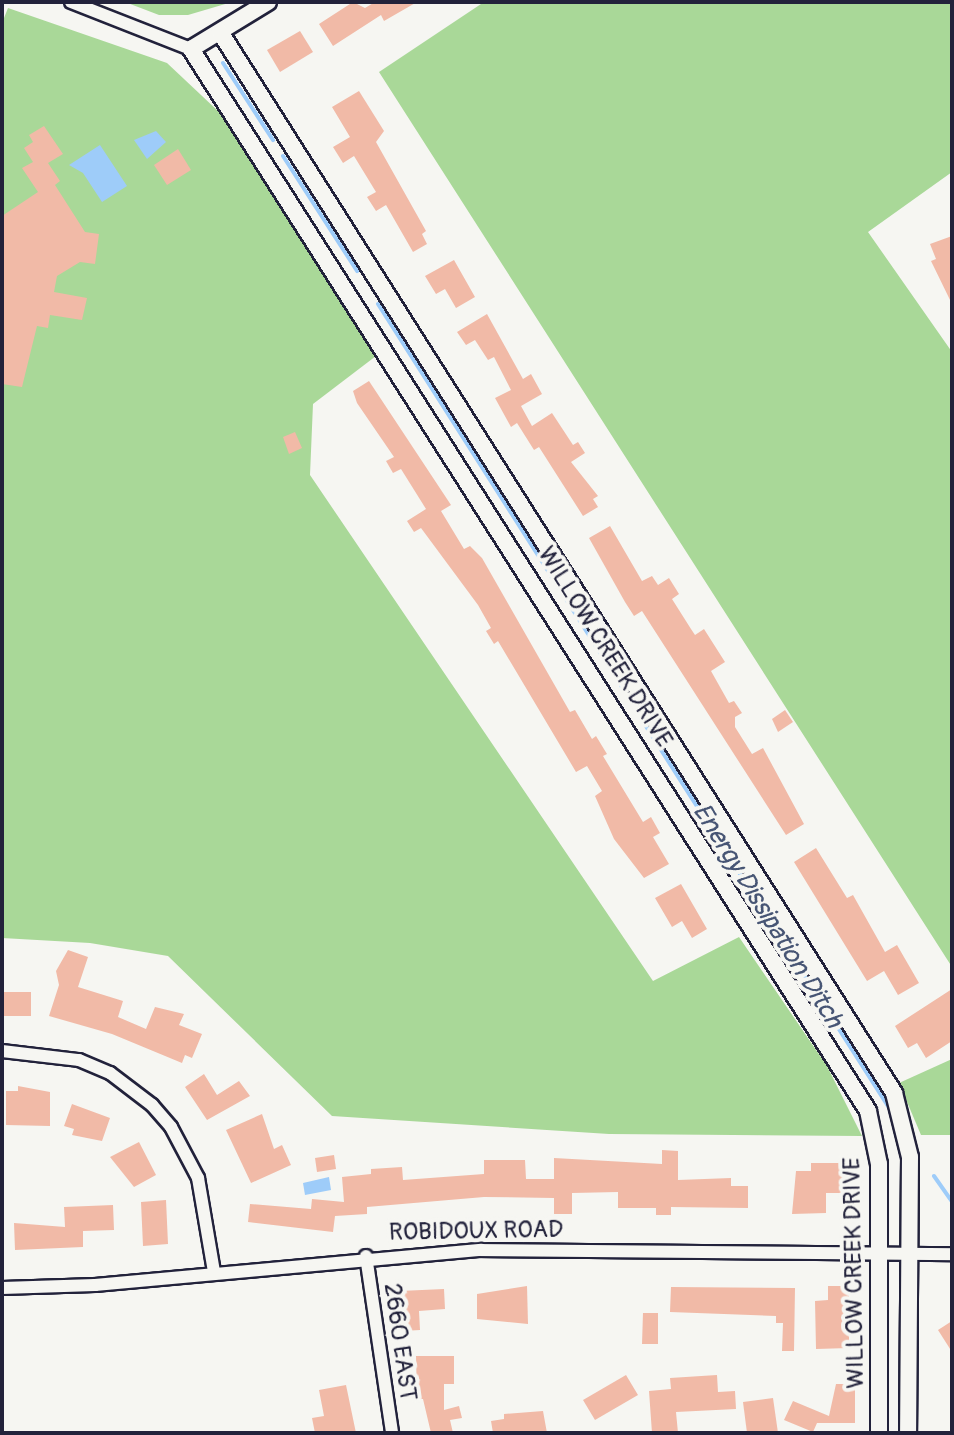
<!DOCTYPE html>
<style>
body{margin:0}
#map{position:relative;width:954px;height:1435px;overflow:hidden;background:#f6f6f2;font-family:Pangolin,sans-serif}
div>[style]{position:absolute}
.green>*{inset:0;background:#a9d898}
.water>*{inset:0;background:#9eccf9}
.stream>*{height:4px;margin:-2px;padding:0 2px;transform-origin:2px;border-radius:2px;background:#9eccf9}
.building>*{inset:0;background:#f1baa7}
.roads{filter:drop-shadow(2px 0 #22223b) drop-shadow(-2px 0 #22223b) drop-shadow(0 2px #22223b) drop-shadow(0 -2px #22223b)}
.minor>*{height:12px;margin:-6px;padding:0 6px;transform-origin:6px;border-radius:6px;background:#f6f6f2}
.tertiary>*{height:16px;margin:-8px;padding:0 8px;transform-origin:8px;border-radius:8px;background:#f6f6f2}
span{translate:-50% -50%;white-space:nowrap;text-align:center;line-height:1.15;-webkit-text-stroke:8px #f6f6f2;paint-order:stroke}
.street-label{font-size:24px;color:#22223b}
.water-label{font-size:26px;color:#475574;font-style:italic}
.frame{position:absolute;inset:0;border:4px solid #22223b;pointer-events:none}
</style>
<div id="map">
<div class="green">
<i style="clip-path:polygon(125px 2px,232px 2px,188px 15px,159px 15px)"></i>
<i style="clip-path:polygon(484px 2px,952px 2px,952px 172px,868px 232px,952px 352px,952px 967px,379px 72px)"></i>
<i style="clip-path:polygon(8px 8px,167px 63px,218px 111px,376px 356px,313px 404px,310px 475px,653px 981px,739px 937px,827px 1066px,862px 1136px,609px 1134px,332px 1116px,168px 956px,90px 943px,2px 938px,2px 23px)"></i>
<i style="clip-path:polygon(952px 1059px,952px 1135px,921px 1135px,899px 1083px)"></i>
</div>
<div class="water">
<i style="clip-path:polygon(156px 131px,166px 142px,147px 159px,134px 140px)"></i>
<i style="clip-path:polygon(100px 145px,127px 186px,102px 202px,83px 173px,69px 165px)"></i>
<i style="clip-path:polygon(329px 1177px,331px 1190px,305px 1195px,303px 1183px)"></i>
</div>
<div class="stream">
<i style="left:223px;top:63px;width:92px;rotate:57deg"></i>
<i style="left:283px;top:156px;width:137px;rotate:57.2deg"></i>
<i style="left:378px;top:304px;width:453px;rotate:57.5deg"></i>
<i style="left:642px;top:720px;width:466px;rotate:57.5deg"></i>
<i style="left:934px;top:1176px;width:32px;rotate:55deg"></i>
</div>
<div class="building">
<i style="clip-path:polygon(353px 2px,365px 8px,375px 2px,417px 2px,384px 21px,381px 15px,333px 46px,319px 24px)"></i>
<i style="clip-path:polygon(300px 31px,313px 52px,280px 72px,267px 50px)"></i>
<i style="clip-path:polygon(359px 91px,384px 131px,376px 142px,426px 231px,422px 234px,427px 244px,413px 252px,386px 205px,376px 211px,367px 197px,376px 192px,354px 156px,343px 163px,333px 147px,350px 137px,332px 107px)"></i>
<i style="clip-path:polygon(44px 126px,63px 154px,48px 163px,60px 181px,55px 185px,85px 232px,99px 234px,95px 264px,80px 262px,57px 276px,54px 292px,87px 298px,82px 320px,50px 315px,48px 328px,37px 326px,22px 387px,2px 384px,2px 216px,38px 192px,22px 168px,33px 162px,24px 148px,33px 142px,29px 135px)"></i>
<i style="clip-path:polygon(178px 149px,191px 170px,167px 185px,154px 165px)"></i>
<i style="clip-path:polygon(952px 236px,952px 301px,951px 302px,931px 261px,936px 259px,930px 244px)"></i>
<i style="clip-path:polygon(454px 260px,475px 297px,456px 308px,445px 289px,436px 294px,425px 276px)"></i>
<i style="clip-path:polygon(487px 314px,523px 379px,531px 374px,542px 394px,521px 406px,532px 426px,552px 413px,573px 445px,578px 442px,585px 453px,571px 462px,598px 496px,593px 499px,598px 507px,583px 516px,539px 447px,534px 450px,517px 423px,511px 427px,495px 398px,511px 390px,494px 357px,488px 360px,475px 340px,466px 345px,457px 332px)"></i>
<i style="clip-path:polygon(369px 381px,451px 505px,441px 511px,464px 549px,470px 546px,482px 558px,570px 712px,575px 710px,592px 739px,596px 736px,607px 754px,603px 756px,643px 822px,651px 817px,660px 833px,653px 837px,669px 864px,644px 878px,614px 839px,595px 796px,602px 791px,587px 766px,576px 772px,498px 641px,494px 644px,486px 631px,491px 628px,478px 605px,421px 528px,414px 532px,407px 521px,426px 509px,401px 469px,393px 473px,386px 461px,394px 457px,357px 403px,353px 391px)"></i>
<i style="clip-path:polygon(295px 432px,302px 448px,289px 454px,283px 437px)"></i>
<i style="clip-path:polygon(610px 526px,642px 581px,652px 576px,658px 585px,669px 578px,679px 594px,672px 599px,691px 629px,695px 635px,704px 629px,725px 662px,711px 671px,729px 703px,734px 701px,742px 713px,735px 717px,735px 727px,752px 754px,763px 748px,804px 824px,786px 835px,642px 611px,634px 616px,625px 602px,589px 538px)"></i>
<i style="clip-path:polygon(785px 710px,793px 722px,778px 732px,772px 719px)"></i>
<i style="clip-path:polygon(816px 848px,847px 898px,853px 895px,885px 952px,897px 945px,919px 983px,898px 995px,884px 971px,867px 981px,794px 862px)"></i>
<i style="clip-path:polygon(681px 884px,707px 929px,692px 938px,682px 921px,672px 927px,655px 898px)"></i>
<i style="clip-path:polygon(68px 950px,88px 957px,78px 987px,123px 1001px,118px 1017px,146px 1029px,155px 1007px,184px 1014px,179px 1025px,202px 1034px,192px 1058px,185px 1055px,182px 1063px,112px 1034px,49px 1016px,59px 985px,56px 971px)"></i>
<i style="clip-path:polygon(952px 989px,952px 1041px,926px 1058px,917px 1043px,908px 1048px,895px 1026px)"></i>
<i style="clip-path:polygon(2px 992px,31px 992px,31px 1016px,2px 1016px)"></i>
<i style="clip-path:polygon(204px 1074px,217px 1095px,239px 1081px,250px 1096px,207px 1120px,185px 1087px)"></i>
<i style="clip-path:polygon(18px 1086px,50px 1092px,50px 1126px,6px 1125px,6px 1091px,18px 1091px)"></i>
<i style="clip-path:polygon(72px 1104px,110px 1118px,102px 1141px,72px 1135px,74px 1129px,64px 1126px)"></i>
<i style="clip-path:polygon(262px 1114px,274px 1149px,282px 1145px,291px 1165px,251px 1183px,226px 1130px)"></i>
<i style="clip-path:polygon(139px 1142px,156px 1175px,134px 1187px,110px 1157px)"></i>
<i style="clip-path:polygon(662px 1150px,678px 1151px,678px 1180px,731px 1178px,731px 1186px,748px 1186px,748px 1208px,671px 1207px,671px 1215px,656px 1215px,656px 1208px,618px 1208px,618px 1192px,572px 1193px,572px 1214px,554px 1214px,554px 1198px,484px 1197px,367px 1207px,367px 1214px,335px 1216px,333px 1232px,248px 1222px,250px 1204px,311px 1209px,312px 1199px,344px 1202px,342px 1177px,371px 1174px,371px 1169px,402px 1167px,403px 1180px,484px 1174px,484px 1160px,525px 1160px,526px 1179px,554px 1179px,554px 1158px,662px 1164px)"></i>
<i style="clip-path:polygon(334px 1155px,336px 1169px,317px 1172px,315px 1158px)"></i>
<i style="clip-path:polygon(811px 1163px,856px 1163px,856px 1193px,826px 1193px,826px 1213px,792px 1214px,796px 1171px,811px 1171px)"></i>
<i style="clip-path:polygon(166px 1200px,168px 1244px,143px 1246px,141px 1202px)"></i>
<i style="clip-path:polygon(113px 1205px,114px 1230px,83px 1231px,83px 1247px,15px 1250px,14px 1223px,65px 1227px,64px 1207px)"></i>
<i style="clip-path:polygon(527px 1286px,528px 1324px,477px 1319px,477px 1294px)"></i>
<i style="clip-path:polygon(828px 1286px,849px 1286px,849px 1348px,816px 1349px,815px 1301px,828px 1300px)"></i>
<i style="clip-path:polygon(671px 1287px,795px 1288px,794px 1351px,782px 1351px,783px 1323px,776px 1323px,776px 1316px,670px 1312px)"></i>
<i style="clip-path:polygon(444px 1289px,445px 1309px,419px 1311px,420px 1330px,403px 1331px,400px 1291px)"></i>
<i style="clip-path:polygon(643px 1313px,658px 1313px,658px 1344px,642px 1344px)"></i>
<i style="clip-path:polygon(952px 1321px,952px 1352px,938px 1330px)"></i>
<i style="clip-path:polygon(416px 1356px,454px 1356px,454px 1384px,444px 1384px,444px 1410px,459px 1406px,462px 1418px,450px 1420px,453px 1433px,431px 1433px,423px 1399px,417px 1399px)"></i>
<i style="clip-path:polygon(626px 1375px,638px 1395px,595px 1420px,583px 1400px)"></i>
<i style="clip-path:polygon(717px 1375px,718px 1392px,735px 1391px,736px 1409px,676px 1412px,678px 1433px,652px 1433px,649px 1391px,671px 1389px,670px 1378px)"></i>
<i style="clip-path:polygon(836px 1384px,855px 1384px,855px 1423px,817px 1423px,813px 1432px,784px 1420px,793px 1401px,829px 1416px)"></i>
<i style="clip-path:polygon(346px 1385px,356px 1433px,315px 1433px,312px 1418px,324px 1416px,319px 1390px)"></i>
<i style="clip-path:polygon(773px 1398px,778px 1433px,747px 1433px,743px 1402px)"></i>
<i style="clip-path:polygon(543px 1411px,547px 1433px,493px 1433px,491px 1421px,504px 1419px,504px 1414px)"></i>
</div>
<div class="roads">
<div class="minor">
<i style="left:71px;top:2px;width:129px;rotate:21.4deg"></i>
<i style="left:2px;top:1051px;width:78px;rotate:6.7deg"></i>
<i style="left:79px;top:1060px;width:34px;rotate:23deg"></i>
<i style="left:110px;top:1073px;width:53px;rotate:37.3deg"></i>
<i style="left:152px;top:1105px;width:29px;rotate:49deg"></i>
<i style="left:171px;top:1127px;width:58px;rotate:62.1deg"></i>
<i style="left:198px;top:1178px;width:95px;rotate:80.3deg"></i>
<i style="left:366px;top:1256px;width:179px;rotate:81.6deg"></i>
<i style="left:2px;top:1288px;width:93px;rotate:-1.8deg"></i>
<i style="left:95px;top:1285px;width:388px;rotate:-5.2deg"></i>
<i style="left:481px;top:1250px;width:471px;rotate:0.5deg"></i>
</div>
<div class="tertiary">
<i style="left:268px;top:2px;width:90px;rotate:148.6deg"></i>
<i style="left:191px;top:49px;width:1259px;rotate:57.48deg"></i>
<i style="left:868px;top:1111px;width:54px;rotate:78.3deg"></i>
<i style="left:879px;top:1164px;width:269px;rotate:90deg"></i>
<i style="left:220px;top:32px;width:1257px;rotate:57.57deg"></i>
<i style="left:894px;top:1093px;width:66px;rotate:76deg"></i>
<i style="left:910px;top:1157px;width:276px;rotate:90.4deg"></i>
</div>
</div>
<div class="street-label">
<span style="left:605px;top:647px;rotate:58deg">WILLOW CREEK DRIVE</span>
<span style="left:476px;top:1231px;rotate:-1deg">ROBIDOUX ROAD</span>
<span style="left:854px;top:1273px;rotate:-91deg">WILLOW CREEK DRIVE</span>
<span style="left:400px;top:1342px;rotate:82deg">2660 EAST</span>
</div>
<div class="water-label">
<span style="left:767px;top:916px;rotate:58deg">Energy Dissipation Ditch</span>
</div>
<div class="frame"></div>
</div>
